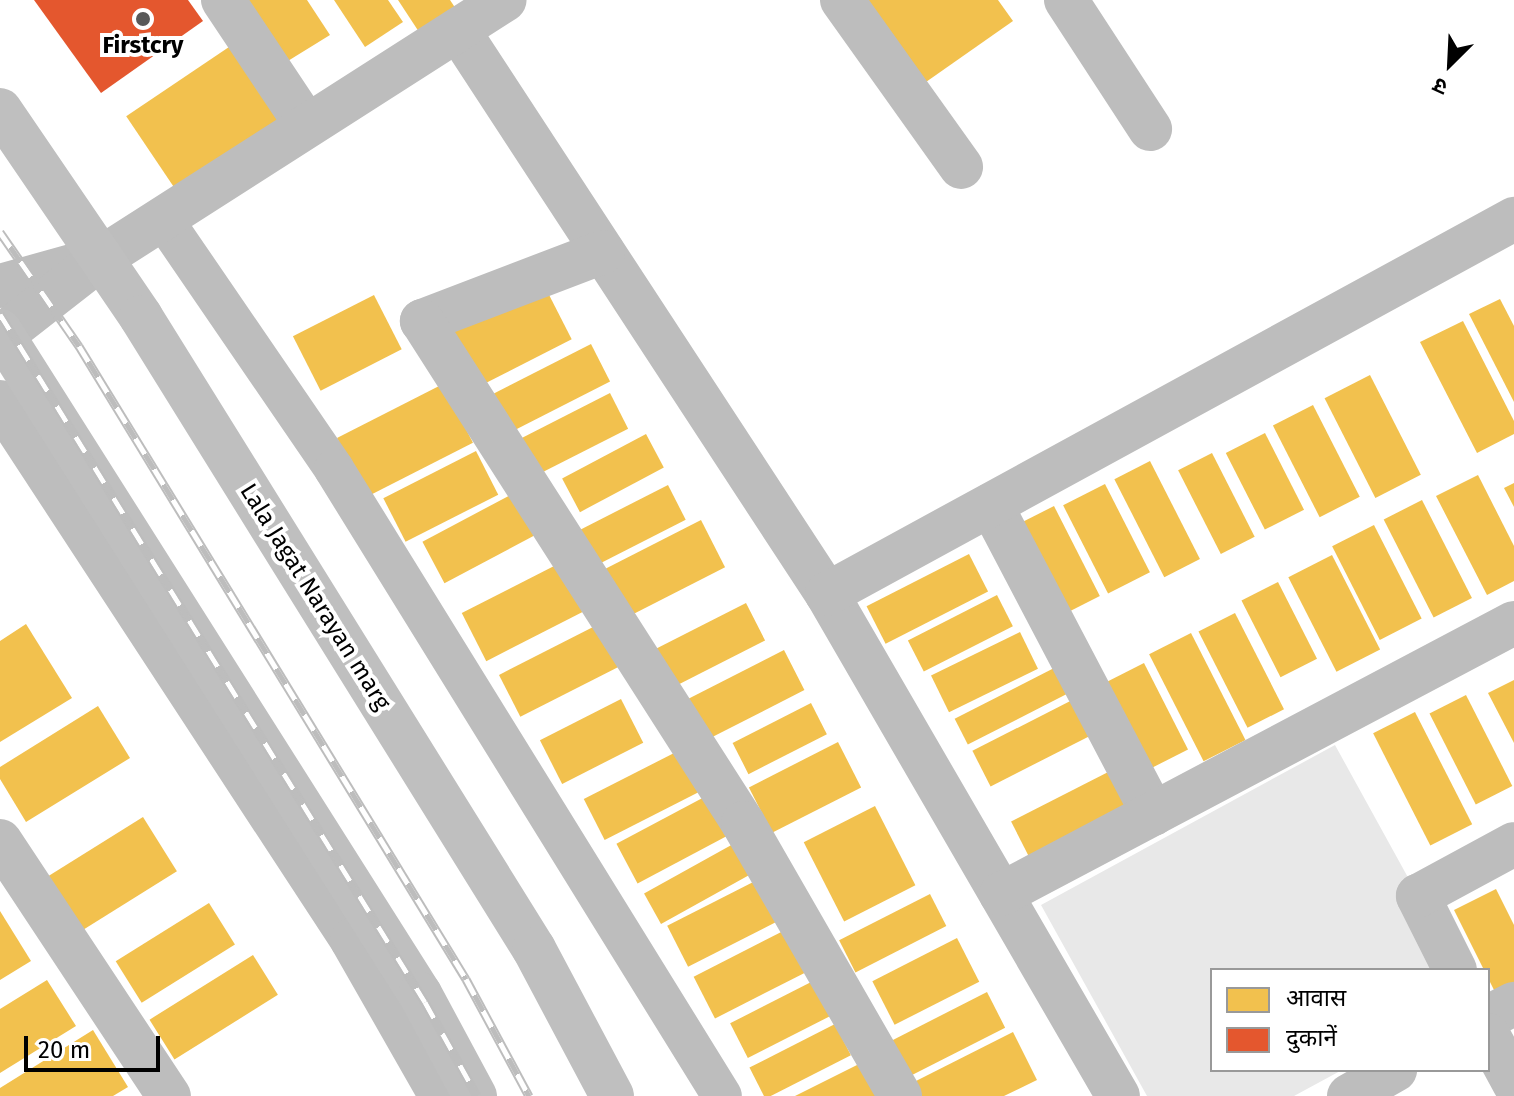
<!DOCTYPE html>
<html>
<head>
<meta charset="utf-8">
<style>
	body { margin:0 }
	#map { position:relative; width:1514px; height:1096px; overflow:hidden; background:#fff; font-family:"Fira Sans","Noto Sans Devanagari",sans-serif }
	div>[style] { position:absolute }
	.green>* { inset:0; background:#e8e8e8 }
	.homes>* { inset:0; background:#f2c14e; transform-origin:0 0 }
	.shops>* { inset:0; background:#e4572e }
	.pedestrian>* { height:40px; margin:-20px; padding:0 20px; transform-origin:20px; border-radius:20px; background:#bdbdbd }
	.minor>* { height:44px; margin:-22px; padding:0 22px; transform-origin:22px; border-radius:22px; background:#bdbdbd }
	.tertiary>* { height:44px; margin:-22px; padding:0 22px; transform-origin:22px; border-radius:22px; background:#bdbdbd }
	.secondary>* { height:44px; margin:-22px; padding:0 22px; transform-origin:22px; border-radius:22px; background:#bfbfbf }
	.rail>* { height:9px; margin-top:-4.5px; transform-origin:0; background:repeating-linear-gradient(90deg,#fff 0 18px,#bdbdbd 0 36px); box-sizing:border-box; border-block:2px solid #bdbdbd }
	.dots>* { width:22px; height:22px; translate:-50% -50%; box-sizing:border-box; border:4px solid #fff; border-radius:50% }
	span { translate:-50% -50%; white-space:nowrap; text-align:center; line-height:1.15; -webkit-text-stroke:8px #fff; paint-order:stroke }
	.poi-label { font-size:24px; color:#000; font-weight:700 }
	.street-label { font-size:24px; color:#000 }
	.legend { position:absolute; left:1210px; top:968px; width:280px; height:104px; box-sizing:border-box; background:#fff; border:2px solid #999; margin:0; padding:10px 14px; list-style:none; font-size:24px; color:#000 }
	.legend li { display:flex; align-items:center; gap:16px; height:40px }
	.legend b { width:40px; border:2px solid #999 }
	.north { position:absolute; left:1410px; top:24px; width:80px; height:80px; -webkit-text-stroke:6px #fff; paint-order:stroke; rotate:204deg; font-size:22px; font-weight:700; line-height:32px; text-align:center; color:#000 }
	.north::after { content:''; display:block; margin:auto; width:28px; height:36px; background:#000; clip-path:polygon(50% 0,100% 100%,50% 72%,0 100%) }
	.scale { position:absolute; left:24px; top:1036px; width:136px; height:36px; box-sizing:border-box; border:4px solid #000; border-top:0; padding-left:10px; font-size:24px; line-height:28px; white-space:nowrap; color:#000; -webkit-text-stroke:6px #fff; paint-order:stroke }
</style>
</head>
<body>
<div id="map">
	<div class="green">
		<i style="clip-path:polygon(1335px 745px,1459px 970px,1212px 970px,1212px 1070px,1342px 1070px,1294px 1096px,1147px 1096px,1041px 905px)"></i>
	</div>
	<div class="homes">
		<i style="clip-path:polygon(240px 0,307px 0,330px 35px,283px 64px)"></i>
		<i style="clip-path:polygon(334px 0,388px 0,403px 22px,365px 47px)"></i>
		<i style="clip-path:polygon(398px 0,450px 0,456px 9px,419px 32px)"></i>
		<i style="clip-path:polygon(852px 0,998px 0,1013px 21px,916px 89px)"></i>
		<i style="left:229px;top:47px;width:93px;height:124px;rotate:56deg"></i>
		<i style="left:544px;top:285px;width:61px;height:103px;rotate:63deg"></i>
		<i style="left:374px;top:295px;width:61px;height:91px;rotate:63deg"></i>
		<i style="clip-path:polygon(1500px 299px,1514px 326px,1514px 402px,1469px 314px)"></i>
		<i style="clip-path:polygon(1463px 321px,1514px 421px,1514px 434px,1477px 453px,1420px 342px)"></i>
		<i style="left:591px;top:344px;width:42px;height:109px;rotate:63deg"></i>
		<i style="left:1370px;top:375px;width:112px;height:51px;rotate:63deg"></i>
		<i style="left:443px;top:384px;width:66px;height:119px;rotate:63deg"></i>
		<i style="left:610px;top:393px;width:40px;height:99px;rotate:63deg"></i>
		<i style="left:1313px;top:405px;width:103px;height:45px;rotate:63deg"></i>
		<i style="left:1265px;top:433px;width:86px;height:44px;rotate:63deg"></i>
		<i style="left:646px;top:434px;width:38px;height:95px;rotate:62deg"></i>
		<i style="left:476px;top:451px;width:49px;height:104px;rotate:63deg"></i>
		<i style="left:1212px;top:453px;width:94px;height:38px;rotate:63deg"></i>
		<i style="left:1150px;top:461px;width:110px;height:40px;rotate:63deg"></i>
		<i style="clip-path:polygon(1478px 475px,1514px 546px,1514px 581px,1487px 595px,1436px 496px)"></i>
		<i style="clip-path:polygon(1514px 483px,1514px 507px,1504px 488px)"></i>
		<i style="left:1105px;top:484px;width:99px;height:47px;rotate:63deg"></i>
		<i style="left:668px;top:485px;width:39px;height:104px;rotate:63deg"></i>
		<i style="left:516px;top:492px;width:47px;height:106px;rotate:62deg"></i>
		<i style="left:1422px;top:500px;width:110px;height:43px;rotate:63deg"></i>
		<i style="left:1054px;top:506px;width:101px;height:47px;rotate:63deg"></i>
		<i style="left:701px;top:520px;width:53px;height:110px;rotate:63deg"></i>
		<i style="left:1374px;top:525px;width:105px;height:47px;rotate:63deg"></i>
		<i style="left:969px;top:554px;width:42px;height:115px;rotate:63deg"></i>
		<i style="left:1332px;top:555px;width:106px;height:49px;rotate:63deg"></i>
		<i style="left:558px;top:564px;width:54px;height:108px;rotate:63deg"></i>
		<i style="left:1278px;top:582px;width:86px;height:41px;rotate:63deg"></i>
		<i style="left:997px;top:595px;width:35px;height:100px;rotate:63deg"></i>
		<i style="left:746px;top:603px;width:42px;height:106px;rotate:63deg"></i>
		<i style="left:1235px;top:613px;width:108px;height:41px;rotate:63deg"></i>
		<i style="clip-path:polygon(26px 624px,72px 698px,0 742px,0 641px)"></i>
		<i style="left:597px;top:625px;width:47px;height:110px;rotate:63deg"></i>
		<i style="left:1020px;top:632px;width:41px;height:99px;rotate:64deg"></i>
		<i style="left:1191px;top:633px;width:120px;height:47px;rotate:63deg"></i>
		<i style="left:784px;top:650px;width:45px;height:110px;rotate:63deg"></i>
		<i style="left:1144px;top:663px;width:97px;height:47px;rotate:63deg"></i>
		<i style="left:1058px;top:666px;width:29px;height:116px;rotate:63deg"></i>
		<i style="clip-path:polygon(1514px 680px,1514px 743px,1488px 693px)"></i>
		<i style="left:1082px;top:695px;width:40px;height:123px;rotate:63deg"></i>
		<i style="left:1466px;top:695px;width:102px;height:41px;rotate:63deg"></i>
		<i style="left:621px;top:699px;width:49px;height:91px;rotate:63deg"></i>
		<i style="left:811px;top:703px;width:35px;height:88px;rotate:63deg"></i>
		<i style="clip-path:polygon(98px 706px,130px 758px,26px 822px,0 779px,0 767px)"></i>
		<i style="left:1415px;top:712px;width:126px;height:47px;rotate:63deg"></i>
		<i style="left:838px;top:742px;width:51px;height:100px;rotate:63deg"></i>
		<i style="left:680px;top:750px;width:46px;height:108px;rotate:63deg"></i>
		<i style="left:1118px;top:767px;width:42px;height:120px;rotate:63deg"></i>
		<i style="left:710px;top:794px;width:45px;height:106px;rotate:62deg"></i>
		<i style="left:875px;top:806px;width:89px;height:80px;rotate:63deg"></i>
		<i style="left:143px;top:817px;width:64px;height:118px;rotate:58deg"></i>
		<i style="left:735px;top:843px;width:35px;height:104px;rotate:61deg"></i>
		<i style="left:767px;top:875px;width:46px;height:112px;rotate:63deg"></i>
		<i style="clip-path:polygon(1496px 889px,1514px 925px,1514px 995px,1500px 1002px,1454px 910px)"></i>
		<i style="left:930px;top:894px;width:36px;height:102px;rotate:63deg"></i>
		<i style="left:209px;top:903px;width:49px;height:110px;rotate:58deg"></i>
		<i style="clip-path:polygon(0 911px,31px 961px,0 980px)"></i>
		<i style="left:797px;top:924px;width:47px;height:116px;rotate:63deg"></i>
		<i style="left:957px;top:938px;width:49px;height:95px;rotate:63deg"></i>
		<i style="left:253px;top:955px;width:47px;height:122px;rotate:58deg"></i>
		<i style="left:821px;top:977px;width:39px;height:102px;rotate:63deg"></i>
		<i style="clip-path:polygon(47px 980px,76px 1026px,0 1073px,0 1009px)"></i>
		<i style="left:987px;top:992px;width:40px;height:110px;rotate:63deg"></i>
		<i style="left:835px;top:1024px;width:35px;height:96px;rotate:63deg"></i>
		<i style="clip-path:polygon(93px 1030px,128px 1087px,113px 1096px,0 1096px,0 1088px)"></i>
		<i style="clip-path:polygon(1013px 1032px,1037px 1080px,1004px 1096px,916px 1096px,910px 1084px)"></i>
		<i style="clip-path:polygon(861px 1063px,878px 1096px,795px 1096px)"></i>
	</div>
	<div class="shops">
		<i style="clip-path:polygon(34px 0,188px 0,203px 21px,101px 93px)"></i>
	</div>
	<div class="pedestrian">
		<i style="left:163px;top:219px;width:303px;rotate:55.6deg"></i>
		<i style="left:334px;top:469px;width:737px;rotate:58.25deg"></i>
	</div>
	<div class="minor">
		<i style="left:223px;top:0;width:151px;rotate:56.3deg"></i>
		<i style="left:842px;top:0;width:205px;rotate:54.5deg"></i>
		<i style="left:1066px;top:0;width:154px;rotate:56.9deg"></i>
		<i style="left:458px;top:30px;width:674px;rotate:56.81deg"></i>
		<i style="left:827px;top:594px;width:580px;rotate:59.9deg"></i>
		<i style="left:603px;top:252px;width:194px;rotate:159.1deg"></i>
		<i style="left:422px;top:321px;width:596px;rotate:57.4deg"></i>
		<i style="left:743px;top:823px;width:315px;rotate:60.1deg"></i>
		<i style="left:101px;top:258px;width:479px;rotate:-32.6deg"></i>
		<i style="left:0;top:402px;width:643px;rotate:56.8deg"></i>
		<i style="left:352px;top:940px;width:180px;rotate:60.3deg"></i>
		<i style="left:991px;top:505px;width:349px;rotate:62.3deg"></i>
		<i style="left:827px;top:594px;width:783px;rotate:-28.63deg"></i>
		<i style="left:0;top:841px;width:306px;rotate:56.5deg"></i>
		<i style="left:1001px;top:894px;width:580px;rotate:-27.85deg"></i>
		<i style="left:1455px;top:970px;width:83px;rotate:-116.6deg"></i>
		<i style="left:1418px;top:896px;width:109px;rotate:-28.4deg"></i>
		<i style="left:1488px;top:1017px;width:29px;rotate:-27deg"></i>
		<i style="left:1488px;top:1035px;width:55px;rotate:61.6deg"></i>
		<i style="left:1349px;top:1096px;width:53px;rotate:-29.5deg"></i>
	</div>
	<div class="tertiary">
		<i style="left:0;top:286px;width:86px;rotate:-15.5deg"></i>
		<i style="left:0;top:337px;width:128px;rotate:-38deg"></i>
	</div>
	<div class="secondary">
		<i style="left:0;top:110px;width:250px;rotate:55.7deg"></i>
		<i style="left:141px;top:317px;width:744px;rotate:58.13deg"></i>
		<i style="left:534px;top:949px;width:166px;rotate:62deg"></i>
		<i style="left:0;top:331px;width:785px;rotate:57.65deg"></i>
		<i style="left:420px;top:994px;width:116px;rotate:61.7deg"></i>
	</div>
	<div class="rail">
		<i style="left:0;top:232px;width:139px;rotate:55.3deg"></i>
		<i style="left:79px;top:346px;width:742px;rotate:58.56deg"></i>
		<i style="left:466px;top:979px;width:133px;rotate:61.7deg"></i>
		<i style="left:0;top:314px;width:809px;rotate:58.3deg"></i>
		<i style="left:425px;top:1002px;width:107px;rotate:61deg"></i>
	</div>
	<div class="dots">
		<i style="left:143px;top:19px;background:#595959"></i>
	</div>
	<div class="poi-label">
		<span style="left:143px;top:46px">Firstcry</span>
	</div>
	<div class="street-label">
		<span style="left:315px;top:597px;rotate:58deg">Lala Jagat Narayan marg</span>
	</div>
	<ul class="legend">
	<li><b style="height:22px;background:#f2c14e"></b>आवास</li>
	<li><b style="height:22px;background:#e4572e"></b>दुकानें</li>
	</ul>
	<div class="north">उ</div>
	<div class="scale">20 m</div>
</div>
</body>
</html>
